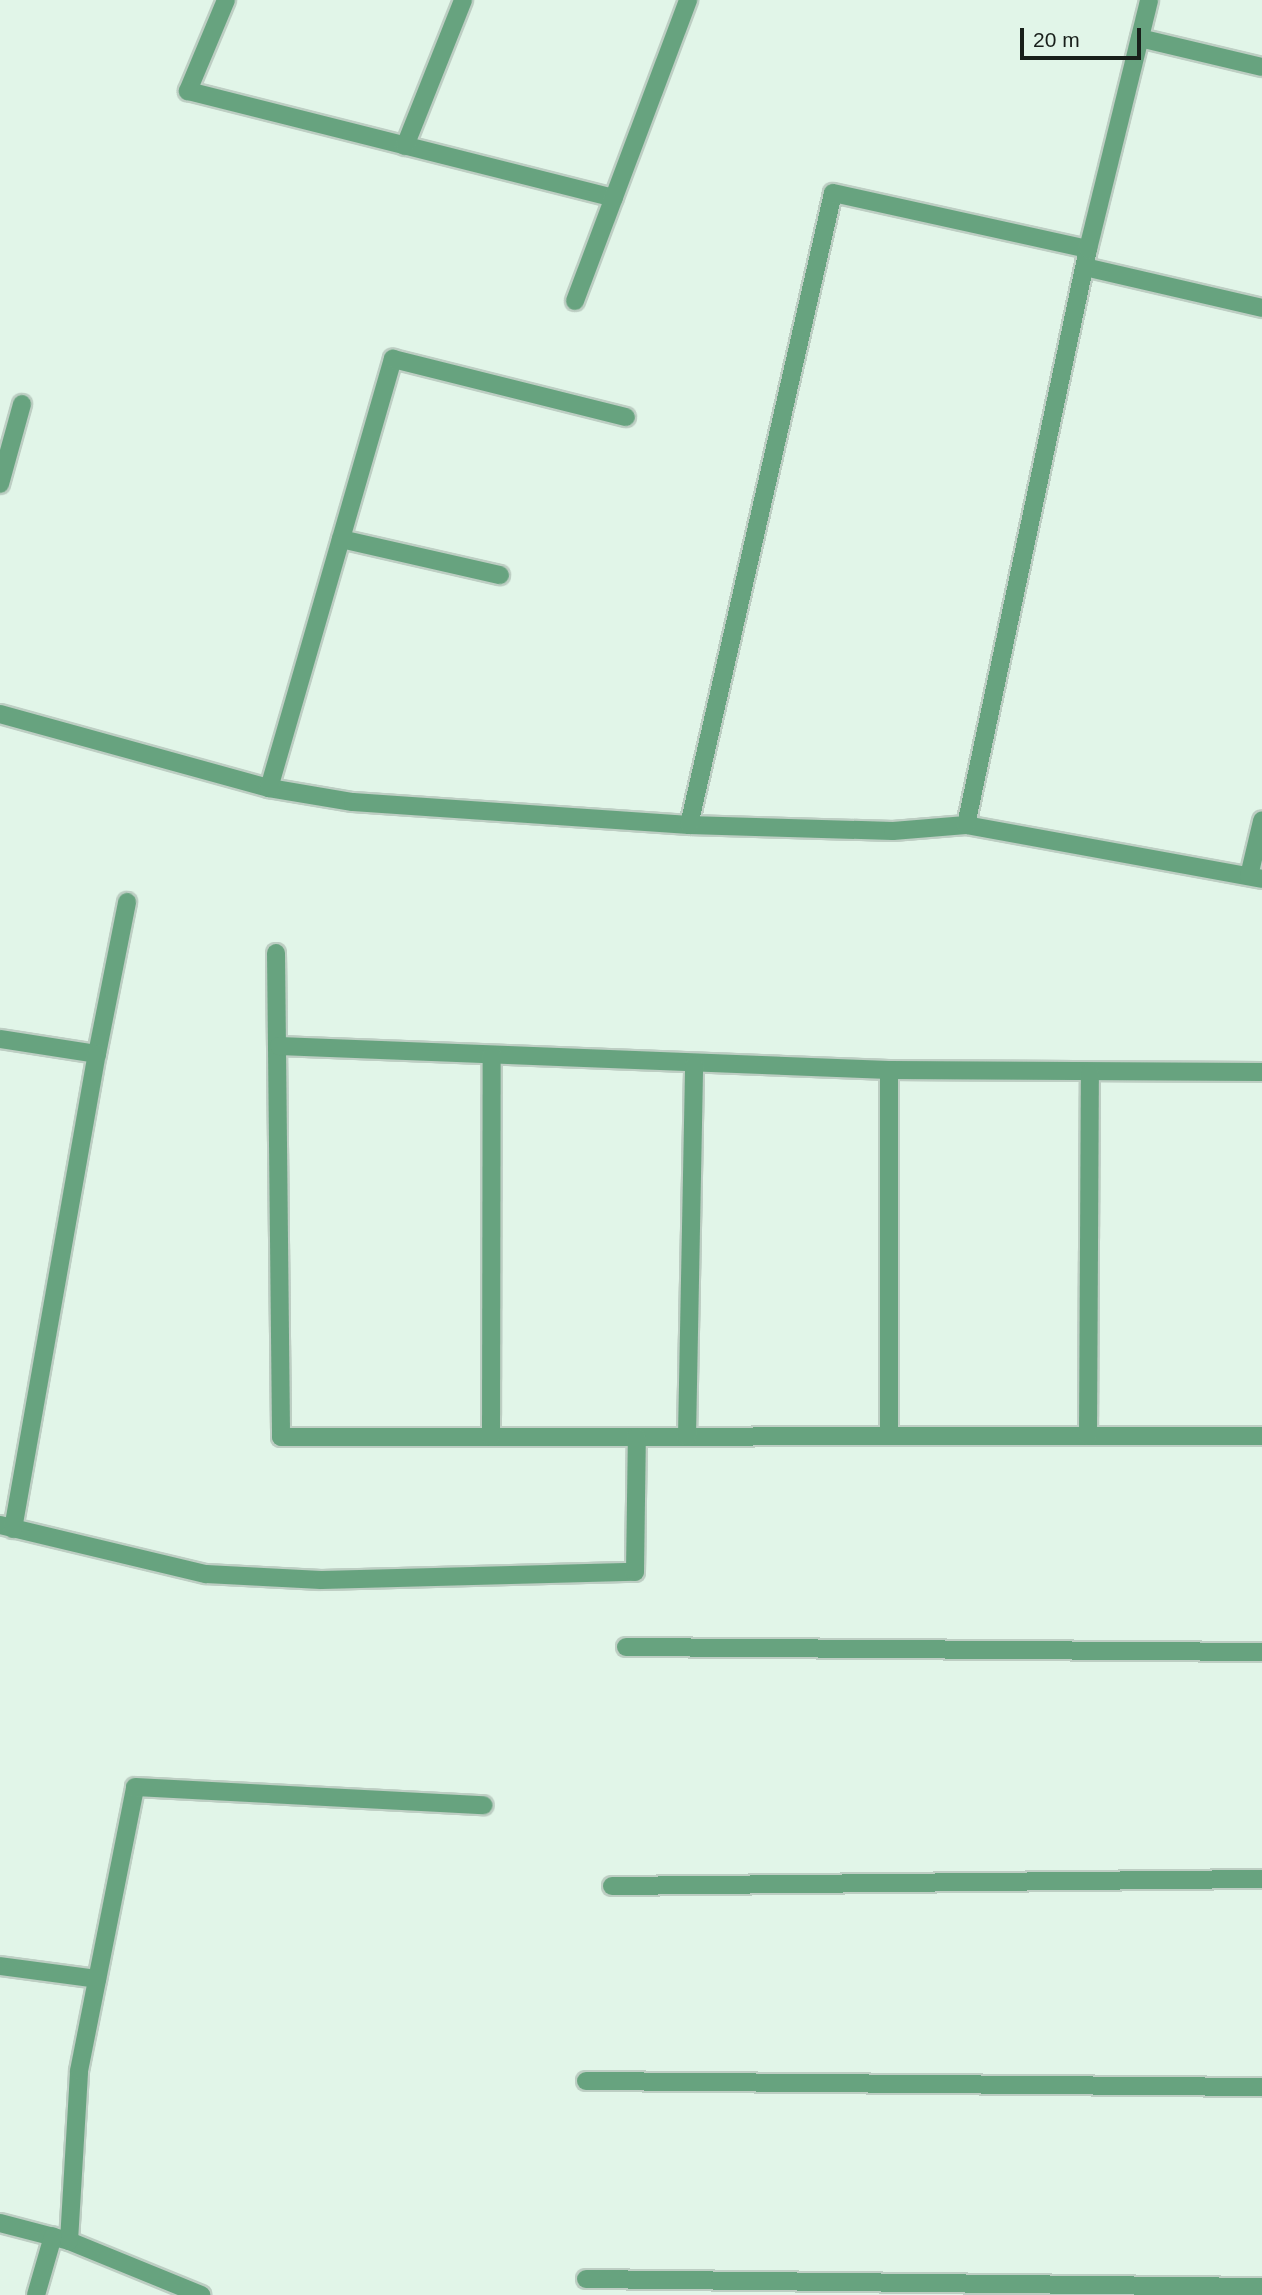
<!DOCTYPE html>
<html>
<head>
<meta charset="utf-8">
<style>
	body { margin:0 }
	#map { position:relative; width:1262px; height:2295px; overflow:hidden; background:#e1f5e8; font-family:Arial,sans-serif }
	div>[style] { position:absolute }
	.roads { filter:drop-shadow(2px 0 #bdcec3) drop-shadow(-2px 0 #bdcec3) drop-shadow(0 2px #bdcec3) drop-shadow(0 -2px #bdcec3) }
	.minor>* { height:18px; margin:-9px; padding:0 9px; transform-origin:9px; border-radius:9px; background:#67a37f }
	span { translate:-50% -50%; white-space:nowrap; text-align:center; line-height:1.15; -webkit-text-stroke:5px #e1f5e8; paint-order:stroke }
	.scale { position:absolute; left:1020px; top:28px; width:121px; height:32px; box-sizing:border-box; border:4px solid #181f1a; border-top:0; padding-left:9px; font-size:21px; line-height:24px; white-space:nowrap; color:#181f1a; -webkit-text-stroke:5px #e1f5e8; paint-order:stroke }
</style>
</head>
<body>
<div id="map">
	<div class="roads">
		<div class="minor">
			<i style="left:226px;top:0;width:99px;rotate:112.7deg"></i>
			<i style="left:188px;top:91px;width:439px;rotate:14.1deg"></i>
			<i style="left:1140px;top:38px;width:125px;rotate:13.4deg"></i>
			<i style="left:405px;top:146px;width:157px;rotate:-68.3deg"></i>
			<i style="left:1085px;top:267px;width:182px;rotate:13deg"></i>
			<i style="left:575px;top:301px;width:322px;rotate:-69.4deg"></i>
			<i style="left:0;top:484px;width:83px;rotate:-74.6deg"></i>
			<i style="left:341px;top:539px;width:163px;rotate:12.8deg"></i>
			<i style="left:0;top:714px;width:279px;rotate:15.4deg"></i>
			<i style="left:269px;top:788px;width:85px;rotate:9.5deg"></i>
			<i style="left:353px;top:802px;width:337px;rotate:3.9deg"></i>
			<i style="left:689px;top:825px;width:204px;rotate:1.7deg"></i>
			<i style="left:893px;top:831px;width:73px;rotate:-4.7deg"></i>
			<i style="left:966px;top:825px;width:301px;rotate:10.3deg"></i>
			<i style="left:269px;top:788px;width:447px;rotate:-73.9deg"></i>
			<i style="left:393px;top:359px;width:240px;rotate:14deg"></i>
			<i style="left:689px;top:825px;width:648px;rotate:-77.16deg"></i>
			<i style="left:833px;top:193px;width:261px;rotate:12.4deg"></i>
			<i style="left:966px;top:825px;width:589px;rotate:-78.04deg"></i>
			<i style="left:1088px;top:249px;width:256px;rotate:-76.2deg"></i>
			<i style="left:1249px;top:876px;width:57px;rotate:-76.7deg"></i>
			<i style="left:276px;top:953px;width:484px;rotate:89.4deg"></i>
			<i style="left:281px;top:1437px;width:981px;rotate:-0.06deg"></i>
			<i style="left:0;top:1039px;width:98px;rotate:8.8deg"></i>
			<i style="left:97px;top:1054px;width:155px;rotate:-78.8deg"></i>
			<i style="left:279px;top:1046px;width:610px;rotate:2.25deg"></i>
			<i style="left:889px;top:1070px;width:373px;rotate:0.3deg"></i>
			<i style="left:889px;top:1435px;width:365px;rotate:-90deg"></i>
			<i style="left:687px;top:1436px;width:371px;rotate:-88.9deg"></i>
			<i style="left:1088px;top:1436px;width:363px;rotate:-89.7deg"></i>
			<i style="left:491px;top:1437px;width:382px;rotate:-89.9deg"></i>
			<i style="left:0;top:1525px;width:212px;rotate:13.4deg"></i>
			<i style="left:206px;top:1574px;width:115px;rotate:3deg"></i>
			<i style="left:321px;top:1580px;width:314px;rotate:-1.5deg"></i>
			<i style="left:635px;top:1572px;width:135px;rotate:-89.2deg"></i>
			<i style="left:13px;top:1529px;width:482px;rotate:-80deg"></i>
			<i style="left:626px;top:1647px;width:636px;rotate:0.45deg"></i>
			<i style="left:612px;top:1886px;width:650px;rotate:-0.62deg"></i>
			<i style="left:0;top:1966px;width:98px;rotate:7.6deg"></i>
			<i style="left:586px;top:2081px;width:676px;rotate:0.51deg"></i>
			<i style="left:0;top:2223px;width:71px;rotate:14.6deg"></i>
			<i style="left:69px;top:2241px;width:143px;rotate:22.2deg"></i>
			<i style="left:69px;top:2241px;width:170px;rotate:-86.6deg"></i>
			<i style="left:79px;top:2071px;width:289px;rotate:-78.8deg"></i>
			<i style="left:135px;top:1787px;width:349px;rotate:3deg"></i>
			<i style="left:586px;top:2279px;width:676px;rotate:0.68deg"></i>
			<i style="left:36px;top:2295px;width:61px;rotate:-73.9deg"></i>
		</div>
	</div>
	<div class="scale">20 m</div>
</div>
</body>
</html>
